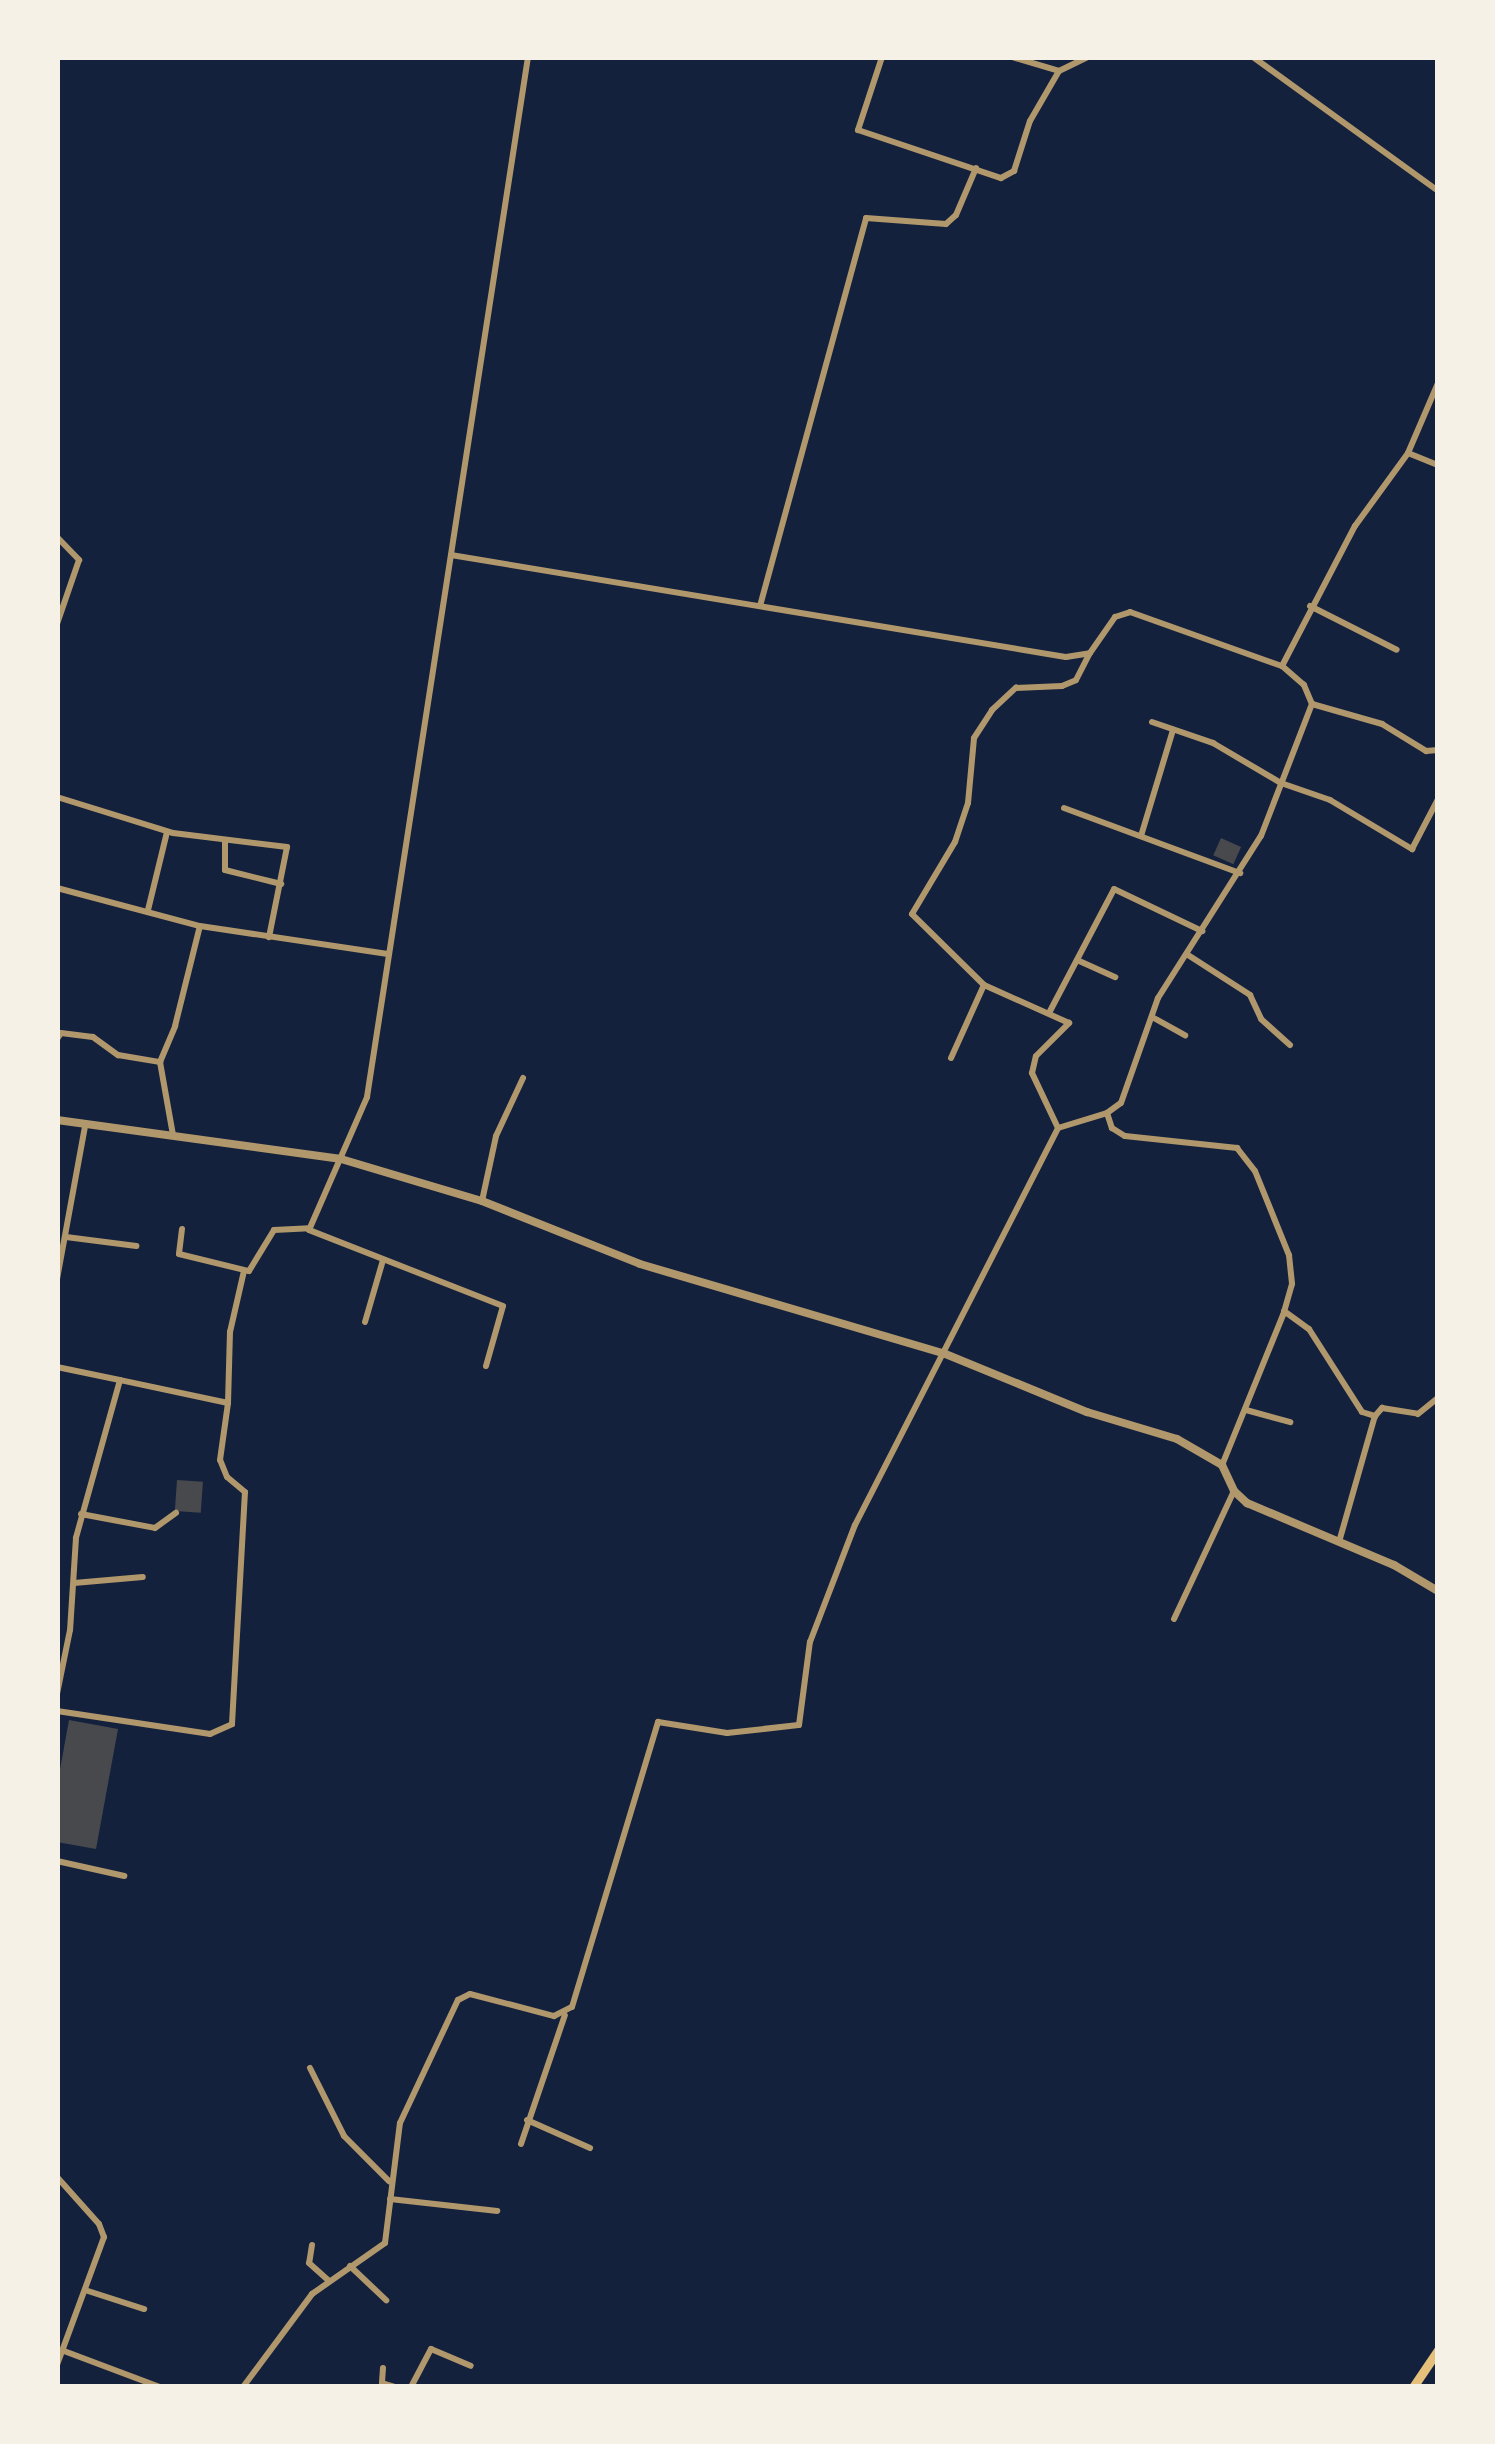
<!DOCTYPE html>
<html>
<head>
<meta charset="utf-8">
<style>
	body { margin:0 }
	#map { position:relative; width:1495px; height:2444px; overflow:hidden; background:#14213d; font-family:"Fira Sans Condensed",sans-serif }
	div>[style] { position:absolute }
	.building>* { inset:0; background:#48494c; transform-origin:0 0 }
	.minor>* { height:6px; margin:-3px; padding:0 3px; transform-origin:3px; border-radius:3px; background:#b1986c }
	.tertiary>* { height:8px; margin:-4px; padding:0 4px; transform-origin:4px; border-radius:4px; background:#b1986c }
	.secondary>* { height:9px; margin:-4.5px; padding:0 4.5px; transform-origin:4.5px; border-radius:4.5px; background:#e5c07b }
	span { translate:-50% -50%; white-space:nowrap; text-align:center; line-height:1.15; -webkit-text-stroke:9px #f6f1e7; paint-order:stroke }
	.frame { position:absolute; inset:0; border:60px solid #f6f1e7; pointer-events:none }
</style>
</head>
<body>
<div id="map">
	<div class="building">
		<i style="left:1221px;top:838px;width:22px;height:19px;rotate:24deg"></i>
		<i style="left:177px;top:1480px;width:26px;height:31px;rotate:4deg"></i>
		<i style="clip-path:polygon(69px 1720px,118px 1729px,96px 1849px,57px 1842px,57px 1786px)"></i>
	</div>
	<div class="minor">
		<i style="left:882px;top:57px;width:77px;rotate:108.2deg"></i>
		<i style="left:858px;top:130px;width:151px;rotate:18.6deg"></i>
		<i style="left:1001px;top:178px;width:15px;rotate:-28deg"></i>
		<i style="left:1014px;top:171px;width:52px;rotate:-72.3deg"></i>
		<i style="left:1030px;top:121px;width:58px;rotate:-59.9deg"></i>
		<i style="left:1012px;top:57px;width:49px;rotate:16.6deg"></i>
		<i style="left:1059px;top:71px;width:32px;rotate:-26deg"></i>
		<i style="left:1253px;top:57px;width:228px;rotate:35.9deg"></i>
		<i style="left:1408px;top:453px;width:32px;rotate:22deg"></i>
		<i style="left:57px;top:537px;width:32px;rotate:46deg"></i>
		<i style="left:79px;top:560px;width:68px;rotate:109deg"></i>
		<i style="left:451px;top:555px;width:623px;rotate:9.42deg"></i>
		<i style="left:1066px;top:657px;width:24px;rotate:-9deg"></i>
		<i style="left:1090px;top:653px;width:44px;rotate:-55.2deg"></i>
		<i style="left:1115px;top:617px;width:16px;rotate:-18deg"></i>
		<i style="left:1130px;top:612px;width:161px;rotate:19.6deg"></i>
		<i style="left:760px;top:606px;width:402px;rotate:-74.7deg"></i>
		<i style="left:866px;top:218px;width:80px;rotate:4.3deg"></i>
		<i style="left:946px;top:224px;width:13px;rotate:-42deg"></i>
		<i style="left:956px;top:215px;width:51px;rotate:-66.9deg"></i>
		<i style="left:1310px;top:606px;width:97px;rotate:26.8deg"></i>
		<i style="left:1312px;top:704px;width:73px;rotate:15.9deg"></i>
		<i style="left:1382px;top:724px;width:52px;rotate:31.5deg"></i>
		<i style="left:1426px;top:751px;width:12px;rotate:-5deg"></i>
		<i style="left:1152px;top:722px;width:65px;rotate:19deg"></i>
		<i style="left:1213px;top:743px;width:79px;rotate:30.5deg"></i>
		<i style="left:1281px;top:783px;width:52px;rotate:19.1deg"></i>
		<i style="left:1330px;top:800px;width:96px;rotate:30.9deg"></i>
		<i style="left:1412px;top:849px;width:56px;rotate:-62.5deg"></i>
		<i style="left:57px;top:797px;width:121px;rotate:17.2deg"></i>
		<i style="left:173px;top:833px;width:115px;rotate:7deg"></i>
		<i style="left:287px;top:847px;width:92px;rotate:101.3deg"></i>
		<i style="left:1064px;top:808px;width:188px;rotate:20.3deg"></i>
		<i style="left:1141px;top:836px;width:111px;rotate:-73.2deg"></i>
		<i style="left:225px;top:841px;width:29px;rotate:90deg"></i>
		<i style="left:225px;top:870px;width:58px;rotate:14deg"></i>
		<i style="left:57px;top:888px;width:148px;rotate:14.9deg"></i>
		<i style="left:200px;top:926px;width:190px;rotate:8.5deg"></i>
		<i style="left:148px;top:910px;width:80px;rotate:-76.3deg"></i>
		<i style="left:1188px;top:955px;width:74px;rotate:32.8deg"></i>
		<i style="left:1250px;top:995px;width:26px;rotate:65deg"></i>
		<i style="left:1261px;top:1019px;width:39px;rotate:42deg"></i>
		<i style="left:1077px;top:960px;width:42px;rotate:24.1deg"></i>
		<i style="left:1049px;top:1013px;width:140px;rotate:-62.3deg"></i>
		<i style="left:1114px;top:889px;width:98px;rotate:25.5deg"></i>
		<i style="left:1152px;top:1017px;width:38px;rotate:29deg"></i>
		<i style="left:57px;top:1039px;width:7px;rotate:-56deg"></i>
		<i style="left:61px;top:1033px;width:32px;rotate:7deg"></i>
		<i style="left:93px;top:1037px;width:31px;rotate:36deg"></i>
		<i style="left:118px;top:1055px;width:43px;rotate:9.5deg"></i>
		<i style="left:160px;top:1062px;width:39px;rotate:-67deg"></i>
		<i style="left:175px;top:1026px;width:103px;rotate:-76deg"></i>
		<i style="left:951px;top:1058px;width:80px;rotate:-65.7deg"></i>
		<i style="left:160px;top:1062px;width:74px;rotate:79.9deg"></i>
		<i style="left:1107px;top:1113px;width:16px;rotate:72deg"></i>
		<i style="left:1112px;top:1128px;width:15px;rotate:32deg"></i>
		<i style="left:1125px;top:1136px;width:113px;rotate:6.1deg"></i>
		<i style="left:1237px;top:1148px;width:29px;rotate:52deg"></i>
		<i style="left:1255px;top:1171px;width:91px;rotate:68deg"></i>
		<i style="left:1289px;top:1255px;width:29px;rotate:84deg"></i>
		<i style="left:1292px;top:1284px;width:32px;rotate:106deg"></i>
		<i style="left:1283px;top:1315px;width:162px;rotate:112.1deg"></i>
		<i style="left:1058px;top:1128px;width:61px;rotate:-115.3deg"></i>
		<i style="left:1032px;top:1073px;width:17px;rotate:-77deg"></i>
		<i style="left:1036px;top:1056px;width:47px;rotate:-45deg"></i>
		<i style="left:1069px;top:1023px;width:93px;rotate:-155.9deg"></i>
		<i style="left:984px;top:985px;width:101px;rotate:-135.4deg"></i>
		<i style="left:912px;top:914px;width:84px;rotate:-59.2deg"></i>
		<i style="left:955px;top:842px;width:41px;rotate:-71.6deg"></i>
		<i style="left:968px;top:803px;width:65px;rotate:-84.7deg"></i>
		<i style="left:974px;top:738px;width:33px;rotate:-57deg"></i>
		<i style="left:992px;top:710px;width:33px;rotate:-43deg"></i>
		<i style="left:1016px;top:688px;width:46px;rotate:-2.5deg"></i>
		<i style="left:1062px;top:686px;width:15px;rotate:-23deg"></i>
		<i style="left:1076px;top:680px;width:30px;rotate:-63deg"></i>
		<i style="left:482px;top:1201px;width:66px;rotate:-77.8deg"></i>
		<i style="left:496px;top:1136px;width:64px;rotate:-65deg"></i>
		<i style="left:182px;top:1229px;width:25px;rotate:97deg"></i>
		<i style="left:179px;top:1254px;width:72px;rotate:13.7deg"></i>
		<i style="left:249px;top:1271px;width:48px;rotate:-58.6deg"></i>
		<i style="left:274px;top:1230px;width:35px;rotate:-3deg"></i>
		<i style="left:66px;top:1237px;width:71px;rotate:7.3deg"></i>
		<i style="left:57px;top:1279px;width:155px;rotate:-79.6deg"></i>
		<i style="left:1284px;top:1311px;width:31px;rotate:36deg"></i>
		<i style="left:1309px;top:1329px;width:98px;rotate:57.4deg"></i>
		<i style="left:1362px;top:1412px;width:14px;rotate:17deg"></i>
		<i style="left:1375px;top:1416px;width:11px;rotate:-49deg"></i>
		<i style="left:1382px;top:1408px;width:36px;rotate:9deg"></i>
		<i style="left:1418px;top:1414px;width:26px;rotate:-39deg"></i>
		<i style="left:365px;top:1322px;width:65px;rotate:-73.8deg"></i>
		<i style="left:486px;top:1366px;width:62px;rotate:-74.2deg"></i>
		<i style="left:503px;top:1306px;width:208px;rotate:-158.6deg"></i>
		<i style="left:309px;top:1230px;width:145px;rotate:-66.4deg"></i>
		<i style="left:367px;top:1097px;width:1052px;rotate:-81.2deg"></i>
		<i style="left:57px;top:1367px;width:64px;rotate:11.7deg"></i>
		<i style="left:120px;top:1380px;width:164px;rotate:105.6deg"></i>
		<i style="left:76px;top:1538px;width:92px;rotate:93.7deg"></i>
		<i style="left:70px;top:1630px;width:65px;rotate:101.5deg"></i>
		<i style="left:228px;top:1403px;width:71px;rotate:-88.4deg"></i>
		<i style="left:230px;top:1332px;width:63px;rotate:-77.1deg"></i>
		<i style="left:1246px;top:1410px;width:46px;rotate:15.3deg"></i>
		<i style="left:81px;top:1514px;width:75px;rotate:10.7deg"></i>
		<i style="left:155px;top:1528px;width:26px;rotate:-36deg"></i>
		<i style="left:1339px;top:1542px;width:131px;rotate:-74.1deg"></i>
		<i style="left:74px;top:1583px;width:69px;rotate:-5deg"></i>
		<i style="left:1174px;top:1619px;width:141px;rotate:-64.9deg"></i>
		<i style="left:57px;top:1711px;width:155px;rotate:8.5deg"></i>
		<i style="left:210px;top:1734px;width:24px;rotate:-24deg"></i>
		<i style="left:232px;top:1724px;width:232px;rotate:-86.8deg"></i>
		<i style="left:245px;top:1492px;width:23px;rotate:-140deg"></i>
		<i style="left:227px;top:1477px;width:18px;rotate:-112deg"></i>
		<i style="left:220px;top:1460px;width:58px;rotate:-82deg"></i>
		<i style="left:228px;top:1403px;width:110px;rotate:-168deg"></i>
		<i style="left:57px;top:1861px;width:69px;rotate:12.6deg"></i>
		<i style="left:310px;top:2068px;width:76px;rotate:63.4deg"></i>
		<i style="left:344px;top:2136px;width:64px;rotate:45deg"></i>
		<i style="left:527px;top:2120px;width:69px;rotate:24deg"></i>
		<i style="left:521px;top:2144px;width:136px;rotate:-71.2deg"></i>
		<i style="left:57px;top:2177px;width:63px;rotate:48.2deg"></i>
		<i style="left:99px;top:2224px;width:14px;rotate:69deg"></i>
		<i style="left:104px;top:2237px;width:136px;rotate:110.2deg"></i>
		<i style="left:390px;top:2199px;width:108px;rotate:6.4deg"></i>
		<i style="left:312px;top:2245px;width:18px;rotate:99deg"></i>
		<i style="left:309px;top:2263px;width:27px;rotate:42deg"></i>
		<i style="left:350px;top:2266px;width:50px;rotate:43.4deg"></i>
		<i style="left:88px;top:2291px;width:59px;rotate:17.8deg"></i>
		<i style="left:64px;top:2351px;width:103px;rotate:20.6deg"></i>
		<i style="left:383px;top:2368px;width:15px;rotate:94deg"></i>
		<i style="left:382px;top:2383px;width:14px;rotate:17deg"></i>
		<i style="left:243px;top:2387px;width:116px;rotate:-53.4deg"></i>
		<i style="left:312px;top:2294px;width:89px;rotate:-34.9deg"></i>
		<i style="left:385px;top:2243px;width:121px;rotate:-82.9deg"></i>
		<i style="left:400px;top:2123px;width:136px;rotate:-64.8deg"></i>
		<i style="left:458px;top:2000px;width:13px;rotate:-27deg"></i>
		<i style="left:470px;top:1994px;width:87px;rotate:14.7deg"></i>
		<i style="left:554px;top:2016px;width:20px;rotate:-27deg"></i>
		<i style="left:572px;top:2007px;width:298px;rotate:-73.2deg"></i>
		<i style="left:658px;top:1722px;width:70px;rotate:9.1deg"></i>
		<i style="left:727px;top:1733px;width:72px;rotate:-6.3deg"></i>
		<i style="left:799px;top:1725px;width:84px;rotate:-82.5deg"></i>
		<i style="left:810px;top:1642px;width:125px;rotate:-69deg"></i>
		<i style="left:855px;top:1525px;width:446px;rotate:-62.9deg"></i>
		<i style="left:1058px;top:1128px;width:51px;rotate:-17deg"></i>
		<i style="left:1107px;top:1113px;width:17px;rotate:-36deg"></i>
		<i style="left:1121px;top:1103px;width:111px;rotate:-70.6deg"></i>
		<i style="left:1158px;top:998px;width:192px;rotate:-57.6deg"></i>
		<i style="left:1261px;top:836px;width:142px;rotate:-68.9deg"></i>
		<i style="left:1312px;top:704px;width:21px;rotate:-113deg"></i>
		<i style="left:1304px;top:685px;width:29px;rotate:-139deg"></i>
		<i style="left:1282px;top:666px;width:158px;rotate:-62.5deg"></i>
		<i style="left:1355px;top:526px;width:90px;rotate:-54deg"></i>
		<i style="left:1408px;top:453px;width:76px;rotate:-66.8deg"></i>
		<i style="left:411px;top:2387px;width:43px;rotate:-62.2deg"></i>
		<i style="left:431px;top:2349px;width:43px;rotate:23deg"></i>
	</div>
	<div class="tertiary">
		<i style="left:57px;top:1120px;width:287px;rotate:7.8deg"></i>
		<i style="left:341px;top:1159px;width:147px;rotate:16.6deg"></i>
		<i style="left:482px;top:1201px;width:170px;rotate:21.7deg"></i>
		<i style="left:640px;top:1264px;width:316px;rotate:16.4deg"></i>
		<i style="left:943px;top:1353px;width:156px;rotate:22.3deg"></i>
		<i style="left:1087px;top:1412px;width:94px;rotate:16.7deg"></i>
		<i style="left:1177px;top:1439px;width:52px;rotate:30deg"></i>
		<i style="left:1222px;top:1465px;width:29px;rotate:65deg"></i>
		<i style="left:1234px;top:1491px;width:18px;rotate:43deg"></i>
		<i style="left:1247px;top:1503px;width:160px;rotate:22.9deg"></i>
		<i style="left:1394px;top:1565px;width:51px;rotate:30.6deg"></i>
	</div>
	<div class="secondary">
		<i style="left:1413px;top:2387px;width:45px;rotate:-56deg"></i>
	</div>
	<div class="frame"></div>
</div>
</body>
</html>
